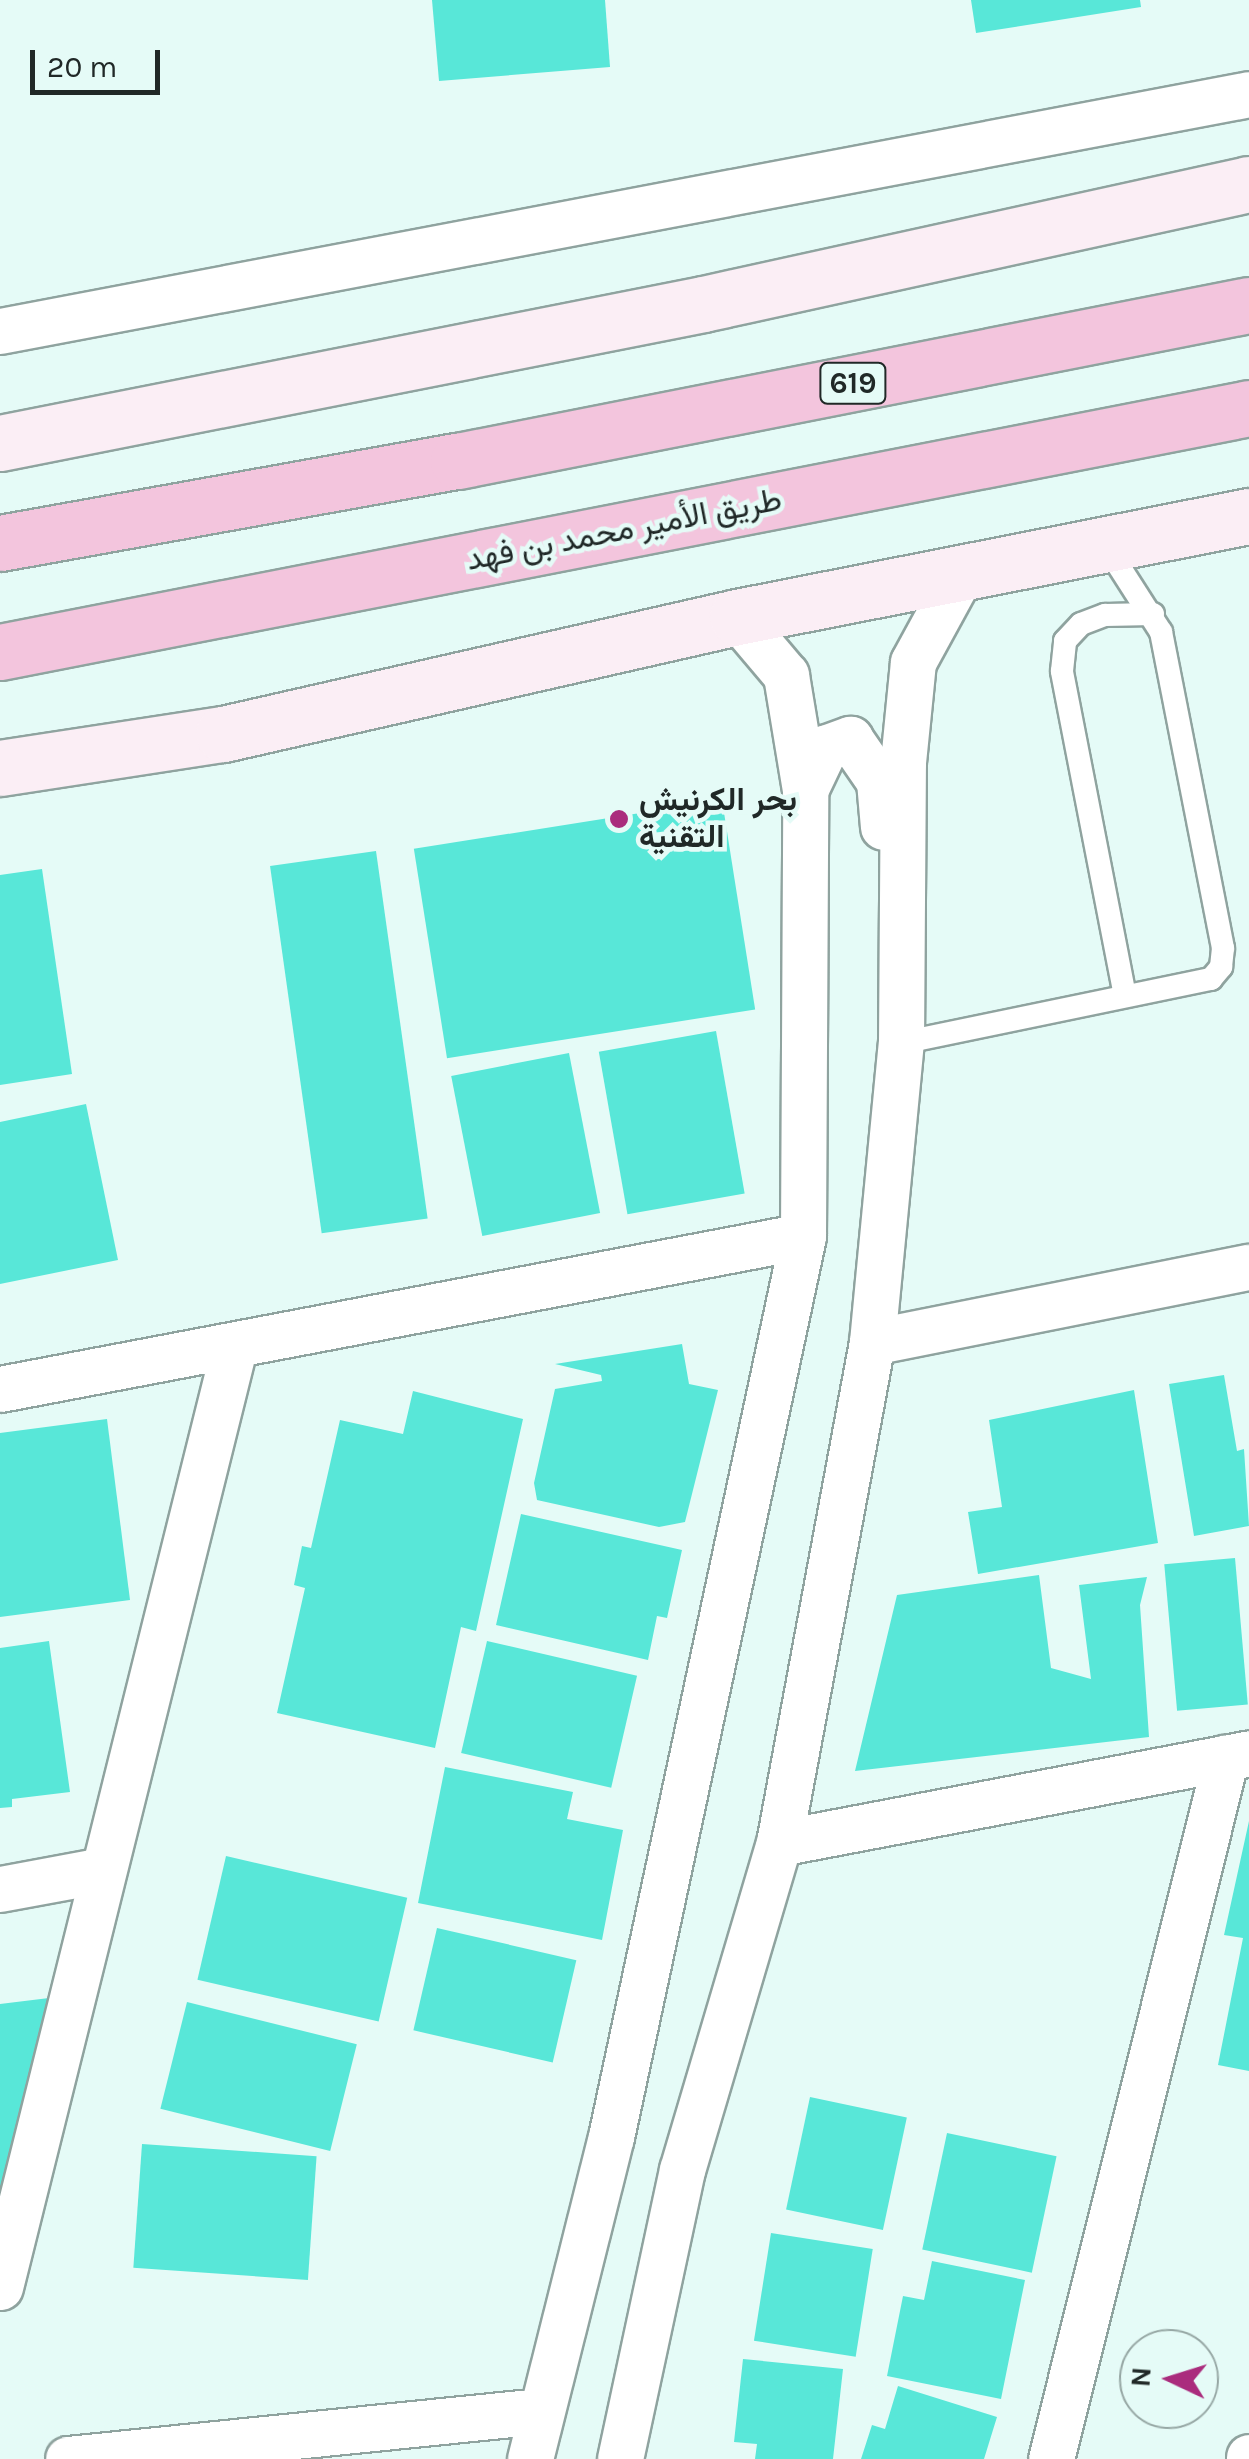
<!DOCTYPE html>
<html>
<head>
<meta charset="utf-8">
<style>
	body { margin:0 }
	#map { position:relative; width:1249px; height:2459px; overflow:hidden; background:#e5fbf7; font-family:Karla,Vazirmatn,sans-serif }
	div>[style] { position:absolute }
	.building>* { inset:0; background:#58e7d8; transform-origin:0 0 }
	.roads { filter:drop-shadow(2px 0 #8fa39f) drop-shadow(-2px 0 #8fa39f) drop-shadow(0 2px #8fa39f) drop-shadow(0 -2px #8fa39f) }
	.service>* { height:22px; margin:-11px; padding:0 11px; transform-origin:11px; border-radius:11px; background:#fff }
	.minor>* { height:45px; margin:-22.5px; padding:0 22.5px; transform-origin:22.5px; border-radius:22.5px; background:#fff }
	.secondary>* { height:55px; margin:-27.5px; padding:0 27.5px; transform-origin:27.5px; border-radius:27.5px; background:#fbeef5 }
	.motorway>* { height:55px; margin:-27.5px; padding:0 27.5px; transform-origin:27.5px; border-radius:27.5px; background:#f3c5dd }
	.dots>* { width:28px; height:28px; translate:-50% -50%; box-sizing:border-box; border:5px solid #e5fbf7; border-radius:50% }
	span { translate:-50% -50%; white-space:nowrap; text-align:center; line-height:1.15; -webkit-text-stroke:9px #e5fbf7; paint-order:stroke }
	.shield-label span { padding:2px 8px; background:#e5fbf7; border:2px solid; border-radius:8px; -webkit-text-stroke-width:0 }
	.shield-label { font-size:30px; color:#202827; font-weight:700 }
	.street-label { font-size:32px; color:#202827 }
	.poi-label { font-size:32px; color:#202827; font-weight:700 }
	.left { translate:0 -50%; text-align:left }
	.north { position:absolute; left:1119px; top:2329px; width:100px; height:100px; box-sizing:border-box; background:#e5fbf7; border:2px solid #96a7a4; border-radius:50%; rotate:274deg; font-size:28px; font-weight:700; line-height:40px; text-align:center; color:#202827 }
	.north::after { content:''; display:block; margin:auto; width:35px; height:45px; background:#aa2c7d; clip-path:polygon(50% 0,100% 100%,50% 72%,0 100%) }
	.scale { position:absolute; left:30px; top:50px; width:130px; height:45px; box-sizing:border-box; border:5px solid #202827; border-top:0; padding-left:12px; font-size:30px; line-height:35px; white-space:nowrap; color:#202827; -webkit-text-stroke:8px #e5fbf7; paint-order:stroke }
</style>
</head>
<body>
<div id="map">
	<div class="building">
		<i style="clip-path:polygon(432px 0,605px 0,610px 67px,439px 81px)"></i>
		<i style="clip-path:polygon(971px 0,1140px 0,1141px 7px,976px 33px)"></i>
		<i style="left:722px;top:800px;width:212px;height:312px;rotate:81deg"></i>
		<i style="left:376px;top:851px;width:371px;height:107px;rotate:82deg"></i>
		<i style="clip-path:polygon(42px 869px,72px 1074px,0 1085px,0 875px)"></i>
		<i style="left:716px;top:1031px;width:165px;height:119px;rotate:80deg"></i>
		<i style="left:569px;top:1053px;width:163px;height:120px;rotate:79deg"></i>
		<i style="clip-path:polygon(86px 1104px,118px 1260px,0 1284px,0 1122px)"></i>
		<i style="clip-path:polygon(682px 1344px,689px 1384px,718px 1390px,685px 1522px,659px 1527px,537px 1500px,534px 1483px,555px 1389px,602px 1381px,601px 1375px,555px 1364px)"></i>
		<i style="clip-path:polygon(1224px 1375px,1237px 1451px,1244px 1449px,1249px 1526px,1194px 1536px,1169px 1384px)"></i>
		<i style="clip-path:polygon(1134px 1390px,1158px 1543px,978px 1574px,968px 1512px,1002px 1507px,989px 1420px)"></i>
		<i style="clip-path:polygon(413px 1391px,523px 1419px,476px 1631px,461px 1627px,435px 1748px,277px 1713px,305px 1588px,294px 1585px,302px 1546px,311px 1548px,340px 1420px,403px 1434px)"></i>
		<i style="clip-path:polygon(107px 1419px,130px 1600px,0 1617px,0 1433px)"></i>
		<i style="clip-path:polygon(521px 1514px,682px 1550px,667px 1618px,657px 1616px,648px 1660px,496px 1625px)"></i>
		<i style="left:1235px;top:1558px;width:147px;height:71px;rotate:85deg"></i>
		<i style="clip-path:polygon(1039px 1575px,1051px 1668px,1091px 1679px,1079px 1585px,1147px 1577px,1140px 1605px,1149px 1737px,855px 1771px,897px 1595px)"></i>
		<i style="clip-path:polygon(49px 1641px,70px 1792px,12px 1799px,12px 1807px,0 1808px,0 1648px)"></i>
		<i style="left:487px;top:1641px;width:154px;height:115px;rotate:13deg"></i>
		<i style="clip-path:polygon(445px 1767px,573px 1792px,567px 1819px,623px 1830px,602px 1940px,418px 1903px)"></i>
		<i style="clip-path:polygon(1249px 1821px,1249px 2071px,1218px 2065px,1243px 1938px,1224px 1935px)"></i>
		<i style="left:226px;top:1856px;width:186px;height:127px;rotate:13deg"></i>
		<i style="left:437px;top:1928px;width:143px;height:105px;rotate:13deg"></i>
		<i style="clip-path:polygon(49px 1998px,2px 2231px,0 2231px,0 2004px)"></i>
		<i style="left:187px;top:2002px;width:175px;height:110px;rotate:14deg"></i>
		<i style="left:810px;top:2097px;width:99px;height:115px;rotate:12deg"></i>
		<i style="left:947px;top:2133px;width:112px;height:119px;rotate:12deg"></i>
		<i style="left:142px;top:2144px;width:175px;height:124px;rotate:4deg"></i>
		<i style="left:771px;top:2233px;width:103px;height:109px;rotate:9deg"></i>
		<i style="clip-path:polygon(932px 2261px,1025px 2280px,1001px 2399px,887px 2376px,903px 2296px,924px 2300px)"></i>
		<i style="clip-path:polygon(743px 2359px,843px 2369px,833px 2459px,755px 2459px,757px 2444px,734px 2442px)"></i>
		<i style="clip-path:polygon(898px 2386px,997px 2417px,984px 2459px,861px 2459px,872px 2425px,885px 2429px)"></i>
	</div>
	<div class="roads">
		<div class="service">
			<i style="left:1125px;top:996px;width:331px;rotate:-101deg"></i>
			<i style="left:1062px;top:671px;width:30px;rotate:-84deg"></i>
			<i style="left:1065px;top:641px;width:23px;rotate:-47deg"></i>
			<i style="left:1081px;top:624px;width:26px;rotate:-21deg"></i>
			<i style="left:1105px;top:615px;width:48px;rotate:-1.2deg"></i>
			<i style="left:901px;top:1043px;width:317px;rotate:-11.7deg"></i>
			<i style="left:1211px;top:979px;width:16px;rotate:-50deg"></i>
			<i style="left:1221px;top:967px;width:19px;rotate:-84deg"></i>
			<i style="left:1223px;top:948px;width:322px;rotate:-101.1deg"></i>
			<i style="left:1161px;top:632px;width:102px;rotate:-122.6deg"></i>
		</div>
		<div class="minor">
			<i style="left:0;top:331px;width:1271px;rotate:-10.74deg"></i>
			<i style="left:805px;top:790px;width:47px;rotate:-64.5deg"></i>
			<i style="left:825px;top:748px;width:27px;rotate:-20deg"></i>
			<i style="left:850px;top:739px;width:51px;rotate:55.4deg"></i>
			<i style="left:879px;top:781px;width:46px;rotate:85deg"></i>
			<i style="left:872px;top:1342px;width:384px;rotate:-11.3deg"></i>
			<i style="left:0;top:1389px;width:817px;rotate:-10.79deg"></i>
			<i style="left:779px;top:1843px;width:479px;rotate:-10.8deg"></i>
			<i style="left:0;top:1889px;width:105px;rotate:-10.5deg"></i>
			<i style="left:0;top:2287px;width:968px;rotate:-76.01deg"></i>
			<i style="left:68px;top:2459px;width:475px;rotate:-5.8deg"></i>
			<i style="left:530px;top:2459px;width:332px;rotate:-75.9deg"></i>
			<i style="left:611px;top:2137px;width:921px;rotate:-77.97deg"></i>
			<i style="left:803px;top:1236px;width:446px;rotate:-89.7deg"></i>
			<i style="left:805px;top:790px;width:117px;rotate:-99.4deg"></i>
			<i style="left:786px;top:675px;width:76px;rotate:-130.2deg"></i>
			<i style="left:620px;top:2459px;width:296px;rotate:-77.9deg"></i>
			<i style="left:682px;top:2170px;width:341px;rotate:-73.5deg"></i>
			<i style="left:779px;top:1843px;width:510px;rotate:-79.48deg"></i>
			<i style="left:872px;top:1342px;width:300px;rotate:-84.5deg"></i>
			<i style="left:901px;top:1043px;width:281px;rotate:-89.6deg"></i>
			<i style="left:903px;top:762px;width:100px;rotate:-84.3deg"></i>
			<i style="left:913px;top:662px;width:102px;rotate:-61.4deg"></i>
			<i style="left:1051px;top:2459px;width:723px;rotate:-76deg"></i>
			<i style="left:1249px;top:2459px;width:2px;rotate:-90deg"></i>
		</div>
		<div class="secondary">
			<i style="left:0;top:443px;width:717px;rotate:-11.18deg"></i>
			<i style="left:703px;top:304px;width:559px;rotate:-12.4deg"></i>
			<i style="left:0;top:768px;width:226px;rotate:-8.7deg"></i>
			<i style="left:223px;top:734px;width:527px;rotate:-12.82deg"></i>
			<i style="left:737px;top:617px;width:522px;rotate:-11.16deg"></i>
		</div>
		<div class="motorway">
			<i style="left:0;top:543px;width:465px;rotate:-10.2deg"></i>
			<i style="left:458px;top:461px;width:806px;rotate:-11.16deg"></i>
			<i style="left:0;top:652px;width:1273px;rotate:-11.05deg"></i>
		</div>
	</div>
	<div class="dots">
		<i style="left:619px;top:819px;background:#aa2c7d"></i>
	</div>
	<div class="shield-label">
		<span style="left:853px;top:383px">619</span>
	</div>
	<div class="street-label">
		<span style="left:624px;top:530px;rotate:-11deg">طريق الأمير محمد بن فهد</span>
	</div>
	<div class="poi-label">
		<span class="left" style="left:639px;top:819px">بحر الكرنيش<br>التقنية</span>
	</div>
	<div class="north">N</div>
	<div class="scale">20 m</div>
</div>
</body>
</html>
